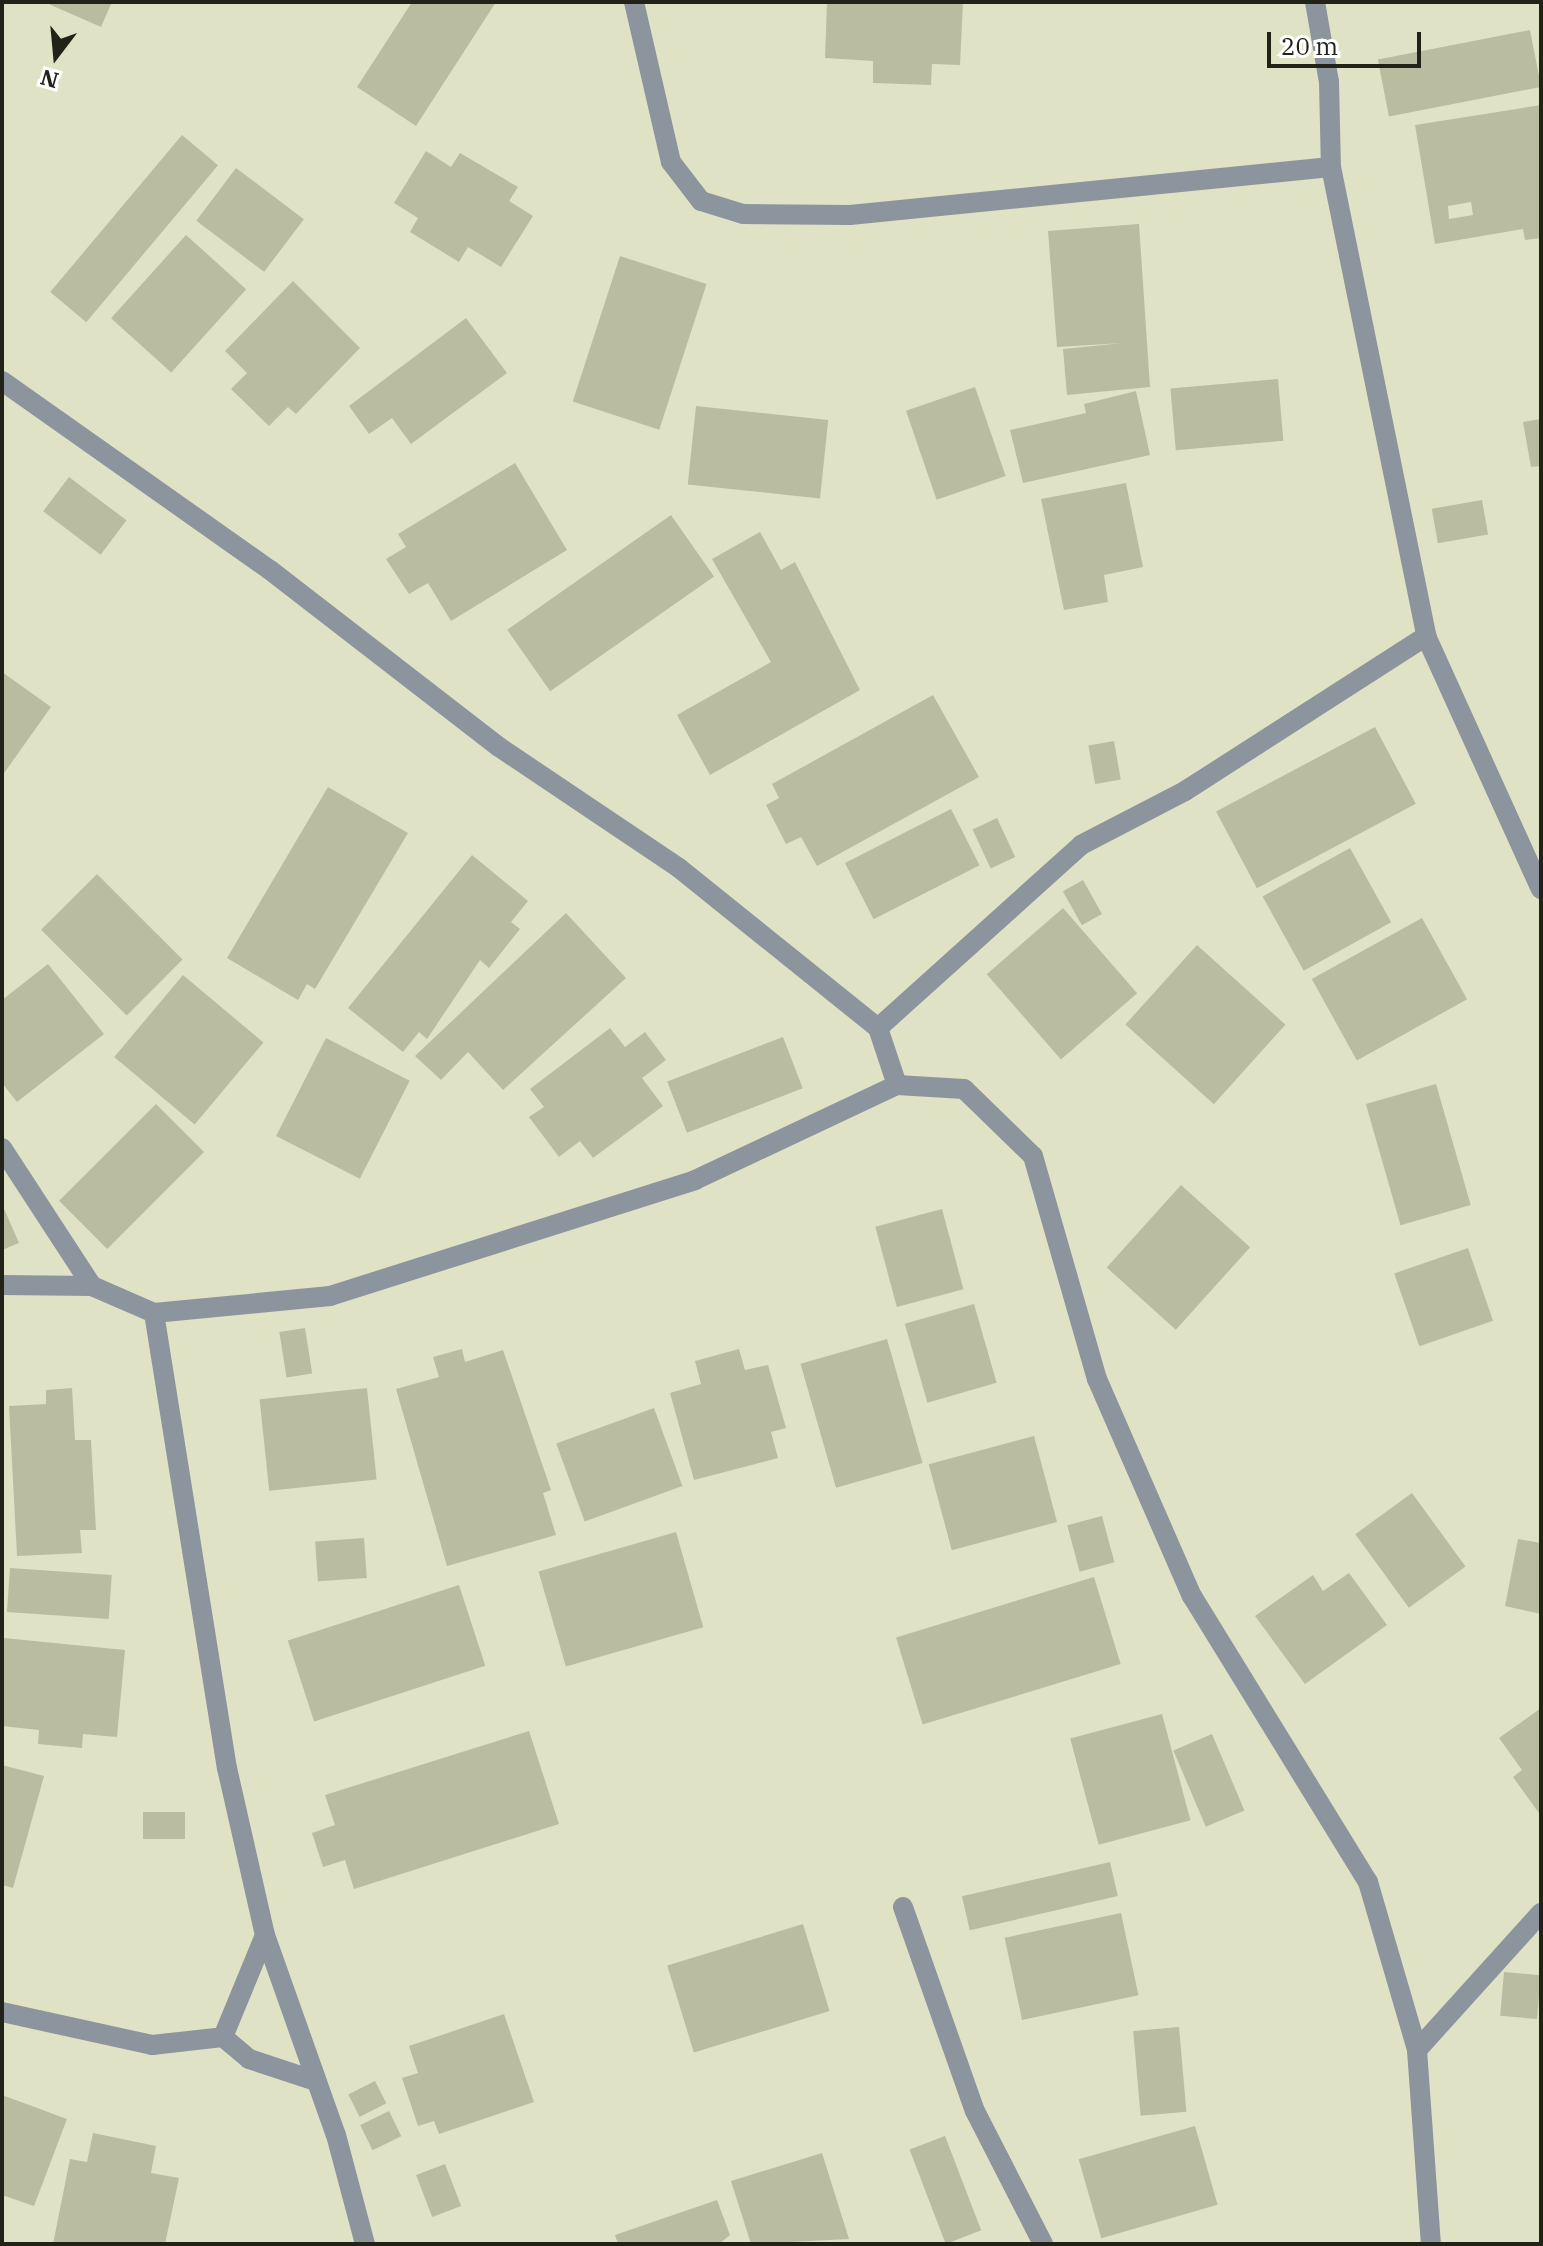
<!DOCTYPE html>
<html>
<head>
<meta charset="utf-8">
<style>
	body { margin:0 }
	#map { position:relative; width:1543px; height:2246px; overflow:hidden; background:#e0e2c5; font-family:"IBM Plex Serif",serif }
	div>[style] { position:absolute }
	.building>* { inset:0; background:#babca0; transform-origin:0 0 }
	.minor>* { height:20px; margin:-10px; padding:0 10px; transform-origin:10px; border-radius:10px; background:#8c949e }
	span { translate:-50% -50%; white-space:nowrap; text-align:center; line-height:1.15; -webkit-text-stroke:7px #fff; paint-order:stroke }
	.frame { position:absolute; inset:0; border:4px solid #222318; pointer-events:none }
	.north { position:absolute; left:16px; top:16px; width:80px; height:80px; -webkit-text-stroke:6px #fff; paint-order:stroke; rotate:196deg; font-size:22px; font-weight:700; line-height:32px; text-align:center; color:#222318 }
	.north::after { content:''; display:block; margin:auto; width:28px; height:36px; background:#222318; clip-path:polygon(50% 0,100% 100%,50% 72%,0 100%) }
	.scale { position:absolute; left:1267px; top:32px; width:154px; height:36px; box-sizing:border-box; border:4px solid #222318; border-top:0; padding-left:10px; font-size:24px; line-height:28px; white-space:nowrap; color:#222318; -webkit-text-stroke:6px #fff; paint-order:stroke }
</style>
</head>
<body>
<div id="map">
	<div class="building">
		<i style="clip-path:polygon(44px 2px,112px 2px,101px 27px)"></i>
		<i style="clip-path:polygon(412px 2px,496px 2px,416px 126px,357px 87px)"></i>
		<i style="clip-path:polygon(827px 2px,963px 2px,960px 65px,932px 64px,931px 85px,873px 83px,873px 61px,825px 58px)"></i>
		<i style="left:1530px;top:30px;width:58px;height:155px;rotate:79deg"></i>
		<i style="clip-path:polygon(evenodd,1541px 105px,1541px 238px,1525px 240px,1523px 229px,1435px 244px,1415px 125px,1541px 105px,1471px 202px,1473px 215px,1449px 219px,1448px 206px,1471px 202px)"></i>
		<i style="left:182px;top:135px;width:47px;height:205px;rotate:40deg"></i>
		<i style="clip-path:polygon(426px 151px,451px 167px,460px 153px,518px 187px,509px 201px,533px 216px,501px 267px,468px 247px,459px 262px,410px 232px,418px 218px,394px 203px)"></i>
		<i style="left:236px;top:168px;width:85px;height:66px;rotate:37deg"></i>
		<i style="clip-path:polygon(1139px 224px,1150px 387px,1067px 395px,1063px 349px,1123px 343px,1057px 347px,1048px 231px)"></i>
		<i style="left:186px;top:235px;width:81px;height:112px;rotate:42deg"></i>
		<i style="left:620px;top:256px;width:91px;height:153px;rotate:18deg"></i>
		<i style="clip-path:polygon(293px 281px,360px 348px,296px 414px,288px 407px,269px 426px,231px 389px,247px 373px,225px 351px)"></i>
		<i style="clip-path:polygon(466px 318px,507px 373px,411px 444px,392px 418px,369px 434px,349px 406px)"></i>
		<i style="left:1278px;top:379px;width:62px;height:108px;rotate:85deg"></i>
		<i style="left:975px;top:387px;width:94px;height:73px;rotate:71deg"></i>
		<i style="clip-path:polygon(1136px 391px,1150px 455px,1023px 483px,1010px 430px,1086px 413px,1084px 404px)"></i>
		<i style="left:696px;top:406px;width:133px;height:79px;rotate:6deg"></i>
		<i style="clip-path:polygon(1541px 419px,1541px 466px,1531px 467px,1523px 422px)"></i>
		<i style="clip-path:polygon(515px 463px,567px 550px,451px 621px,428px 583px,409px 594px,386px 559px,406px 547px,398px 534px)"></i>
		<i style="left:69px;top:477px;width:72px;height:43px;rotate:37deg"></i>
		<i style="clip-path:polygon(1126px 483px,1143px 567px,1104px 575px,1108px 602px,1064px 610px,1041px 499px)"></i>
		<i style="left:1482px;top:500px;width:35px;height:51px;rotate:80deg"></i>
		<i style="left:671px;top:515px;width:75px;height:200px;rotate:55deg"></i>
		<i style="clip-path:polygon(760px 532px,781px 570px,795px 562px,860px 690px,710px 775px,677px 715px,771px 662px,712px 559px)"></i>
		<i style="clip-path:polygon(2px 672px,51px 707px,2px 776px)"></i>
		<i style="clip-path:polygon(933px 695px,979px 777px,817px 866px,801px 837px,786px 844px,766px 805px,779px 798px,772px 784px)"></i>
		<i style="left:1375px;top:727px;width:87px;height:180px;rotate:62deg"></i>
		<i style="left:1114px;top:741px;width:39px;height:26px;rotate:80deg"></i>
		<i style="clip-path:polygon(328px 787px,408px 833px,315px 989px,307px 984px,298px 1000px,227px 958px)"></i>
		<i style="left:951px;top:809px;width:63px;height:119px;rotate:63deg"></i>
		<i style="left:997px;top:818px;width:43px;height:27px;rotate:65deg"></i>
		<i style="left:1350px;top:848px;width:85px;height:100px;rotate:61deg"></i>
		<i style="clip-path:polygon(472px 855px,528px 901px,511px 922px,520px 929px,489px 968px,480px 960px,427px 1039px,419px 1032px,403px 1052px,348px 1008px)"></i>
		<i style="left:97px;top:874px;width:121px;height:79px;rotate:45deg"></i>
		<i style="left:1083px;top:880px;width:39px;height:23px;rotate:61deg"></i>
		<i style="left:1063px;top:908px;width:113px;height:101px;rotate:49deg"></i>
		<i style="clip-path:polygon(566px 913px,626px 978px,503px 1090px,468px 1052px,441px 1080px,415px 1056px)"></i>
		<i style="left:1422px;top:918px;width:93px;height:126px;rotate:61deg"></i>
		<i style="left:1197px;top:945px;width:119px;height:107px;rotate:42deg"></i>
		<i style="clip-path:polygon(48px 964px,104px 1034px,17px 1102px,2px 1083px,2px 1000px)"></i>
		<i style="left:183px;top:975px;width:105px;height:107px;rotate:40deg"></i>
		<i style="clip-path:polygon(610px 1028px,625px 1047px,645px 1032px,666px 1060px,642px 1078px,663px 1106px,593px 1158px,580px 1141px,559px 1157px,529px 1117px,544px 1107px,530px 1089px)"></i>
		<i style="left:783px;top:1037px;width:55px;height:124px;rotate:69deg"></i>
		<i style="left:326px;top:1038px;width:94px;height:110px;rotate:27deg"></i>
		<i style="left:1436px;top:1084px;width:126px;height:73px;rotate:74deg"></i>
		<i style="left:156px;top:1104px;width:68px;height:137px;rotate:45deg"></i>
		<i style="left:1181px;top:1185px;width:93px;height:111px;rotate:42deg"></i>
		<i style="clip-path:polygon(2px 1204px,19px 1243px,2px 1250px)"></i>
		<i style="left:942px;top:1209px;width:83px;height:69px;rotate:75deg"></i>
		<i style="left:1468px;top:1248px;width:77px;height:78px;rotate:71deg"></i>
		<i style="left:974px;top:1304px;width:82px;height:72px;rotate:74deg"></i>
		<i style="left:305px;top:1328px;width:46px;height:26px;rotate:81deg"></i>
		<i style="left:887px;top:1339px;width:129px;height:90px;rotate:74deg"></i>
		<i style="clip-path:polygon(462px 1349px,465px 1362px,503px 1350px,551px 1490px,543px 1493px,556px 1535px,447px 1566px,396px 1389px,439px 1377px,433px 1357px)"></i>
		<i style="clip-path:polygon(739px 1349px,745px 1370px,768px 1365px,786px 1428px,771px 1432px,778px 1458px,694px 1480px,670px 1393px,701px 1384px,695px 1361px)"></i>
		<i style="clip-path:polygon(72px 1388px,75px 1440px,91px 1440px,96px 1530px,80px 1530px,82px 1553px,17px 1556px,9px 1406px,46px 1404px,46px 1390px)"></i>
		<i style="left:367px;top:1388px;width:92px;height:108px;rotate:84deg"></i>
		<i style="left:654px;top:1408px;width:83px;height:104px;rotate:70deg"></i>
		<i style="left:1034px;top:1436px;width:89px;height:109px;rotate:75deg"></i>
		<i style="left:1412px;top:1493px;width:91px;height:70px;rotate:54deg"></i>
		<i style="left:1102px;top:1516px;width:48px;height:36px;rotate:75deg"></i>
		<i style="left:676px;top:1532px;width:99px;height:143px;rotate:74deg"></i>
		<i style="left:364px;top:1538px;width:40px;height:49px;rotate:86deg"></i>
		<i style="clip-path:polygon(1518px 1539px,1541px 1543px,1541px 1614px,1505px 1606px)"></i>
		<i style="left:10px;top:1568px;width:102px;height:44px;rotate:4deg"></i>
		<i style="clip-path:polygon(1349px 1573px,1387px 1625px,1305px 1684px,1255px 1616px,1313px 1575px,1323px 1591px)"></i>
		<i style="left:1094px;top:1577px;width:91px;height:207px;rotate:73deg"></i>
		<i style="left:459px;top:1585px;width:85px;height:180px;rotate:72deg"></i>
		<i style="clip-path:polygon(4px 1638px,125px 1650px,117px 1737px,83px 1734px,82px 1748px,38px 1744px,39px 1730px,2px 1726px)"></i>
		<i style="clip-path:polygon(1541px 1708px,1541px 1816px,1513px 1777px,1522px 1770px,1499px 1738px)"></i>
		<i style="left:1162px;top:1714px;width:110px;height:95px;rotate:75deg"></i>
		<i style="clip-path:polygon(529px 1731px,559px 1824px,354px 1889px,345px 1860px,323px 1867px,312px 1833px,335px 1825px,325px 1795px)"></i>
		<i style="left:1212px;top:1734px;width:83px;height:42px;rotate:67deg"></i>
		<i style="clip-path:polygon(2px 1765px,44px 1776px,13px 1888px,2px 1885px)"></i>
		<i style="left:185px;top:1812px;width:27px;height:42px;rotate:90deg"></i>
		<i style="left:1110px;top:1862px;width:35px;height:152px;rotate:77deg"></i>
		<i style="left:1121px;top:1913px;width:84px;height:119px;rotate:78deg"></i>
		<i style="left:803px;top:1924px;width:91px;height:142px;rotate:73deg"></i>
		<i style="left:1504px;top:1972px;width:37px;height:44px;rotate:5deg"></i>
		<i style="clip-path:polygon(504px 2014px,534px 2102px,439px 2134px,434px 2121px,418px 2126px,402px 2078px,418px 2073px,409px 2046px)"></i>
		<i style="left:1179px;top:2027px;width:85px;height:46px;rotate:85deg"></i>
		<i style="left:375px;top:2081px;width:25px;height:30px;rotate:63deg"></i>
		<i style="clip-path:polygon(2px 2095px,67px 2119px,34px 2206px,2px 2195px)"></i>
		<i style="left:389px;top:2111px;width:28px;height:32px;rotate:64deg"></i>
		<i style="left:1195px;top:2126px;width:82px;height:121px;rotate:74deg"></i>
		<i style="clip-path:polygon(93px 2133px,156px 2146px,151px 2173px,179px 2178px,165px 2244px,53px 2244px,70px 2159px,87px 2162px)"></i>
		<i style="left:945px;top:2136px;width:101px;height:38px;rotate:69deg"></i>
		<i style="clip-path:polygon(822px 2153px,849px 2239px,751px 2244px,731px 2181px)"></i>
		<i style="left:445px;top:2164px;width:45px;height:31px;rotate:69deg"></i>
		<i style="clip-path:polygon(717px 2200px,730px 2235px,719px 2244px,618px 2244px,615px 2235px)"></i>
	</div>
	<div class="minor">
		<i style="left:634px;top:2px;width:164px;rotate:77deg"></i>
		<i style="left:671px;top:162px;width:49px;rotate:52.4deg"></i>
		<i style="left:701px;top:201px;width:44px;rotate:17.2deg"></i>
		<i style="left:743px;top:214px;width:107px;rotate:0.5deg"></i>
		<i style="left:850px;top:215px;width:483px;rotate:-5.7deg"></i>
		<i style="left:1315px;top:2px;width:81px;rotate:80.1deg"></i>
		<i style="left:1329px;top:82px;width:85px;rotate:88.7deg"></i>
		<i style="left:1331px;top:167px;width:479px;rotate:78.5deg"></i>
		<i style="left:1426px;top:636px;width:278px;rotate:65.6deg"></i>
		<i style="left:2px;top:381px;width:328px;rotate:35.2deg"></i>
		<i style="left:270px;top:570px;width:289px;rotate:37.7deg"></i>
		<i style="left:499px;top:747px;width:217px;rotate:33.9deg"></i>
		<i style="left:679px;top:868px;width:255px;rotate:38.8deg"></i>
		<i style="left:897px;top:1085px;width:60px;rotate:-108.4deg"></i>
		<i style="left:878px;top:1028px;width:273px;rotate:-42deg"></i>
		<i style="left:1081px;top:845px;width:117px;rotate:-27.4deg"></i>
		<i style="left:1185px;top:791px;width:287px;rotate:-32.7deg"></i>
		<i style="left:2px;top:1148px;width:165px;rotate:56.9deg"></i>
		<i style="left:2px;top:1285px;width:90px;rotate:0.6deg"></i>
		<i style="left:92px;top:1286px;width:68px;rotate:23.5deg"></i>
		<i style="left:154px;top:1313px;width:177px;rotate:-5.5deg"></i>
		<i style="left:330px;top:1296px;width:383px;rotate:-17.6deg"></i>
		<i style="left:695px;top:1180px;width:223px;rotate:-25.2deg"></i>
		<i style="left:897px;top:1085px;width:67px;rotate:3.4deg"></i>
		<i style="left:964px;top:1089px;width:96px;rotate:44.2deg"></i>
		<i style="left:1033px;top:1156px;width:232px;rotate:74deg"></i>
		<i style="left:1097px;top:1379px;width:237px;rotate:66.4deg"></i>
		<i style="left:1192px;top:1596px;width:336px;rotate:58.4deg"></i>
		<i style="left:1368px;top:1882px;width:175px;rotate:73.7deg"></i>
		<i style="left:1417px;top:2050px;width:195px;rotate:85.9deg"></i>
		<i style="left:154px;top:1313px;width:461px;rotate:80.9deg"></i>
		<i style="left:227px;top:1768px;width:171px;rotate:77.2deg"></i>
		<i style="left:265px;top:1935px;width:212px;rotate:70.5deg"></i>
		<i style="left:336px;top:2135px;width:113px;rotate:75.1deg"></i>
		<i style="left:903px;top:1907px;width:216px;rotate:70.6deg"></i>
		<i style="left:975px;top:2111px;width:149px;rotate:62.9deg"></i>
		<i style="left:2px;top:2012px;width:154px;rotate:12.4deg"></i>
		<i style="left:152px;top:2045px;width:71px;rotate:-6.4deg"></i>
		<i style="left:223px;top:2037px;width:34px;rotate:40deg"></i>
		<i style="left:249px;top:2059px;width:67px;rotate:18.2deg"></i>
		<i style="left:223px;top:2037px;width:110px;rotate:-67.6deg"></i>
		<i style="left:1417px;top:2050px;width:185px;rotate:-47.9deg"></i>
	</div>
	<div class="frame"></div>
	<div class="north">N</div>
	<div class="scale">20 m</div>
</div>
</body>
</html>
